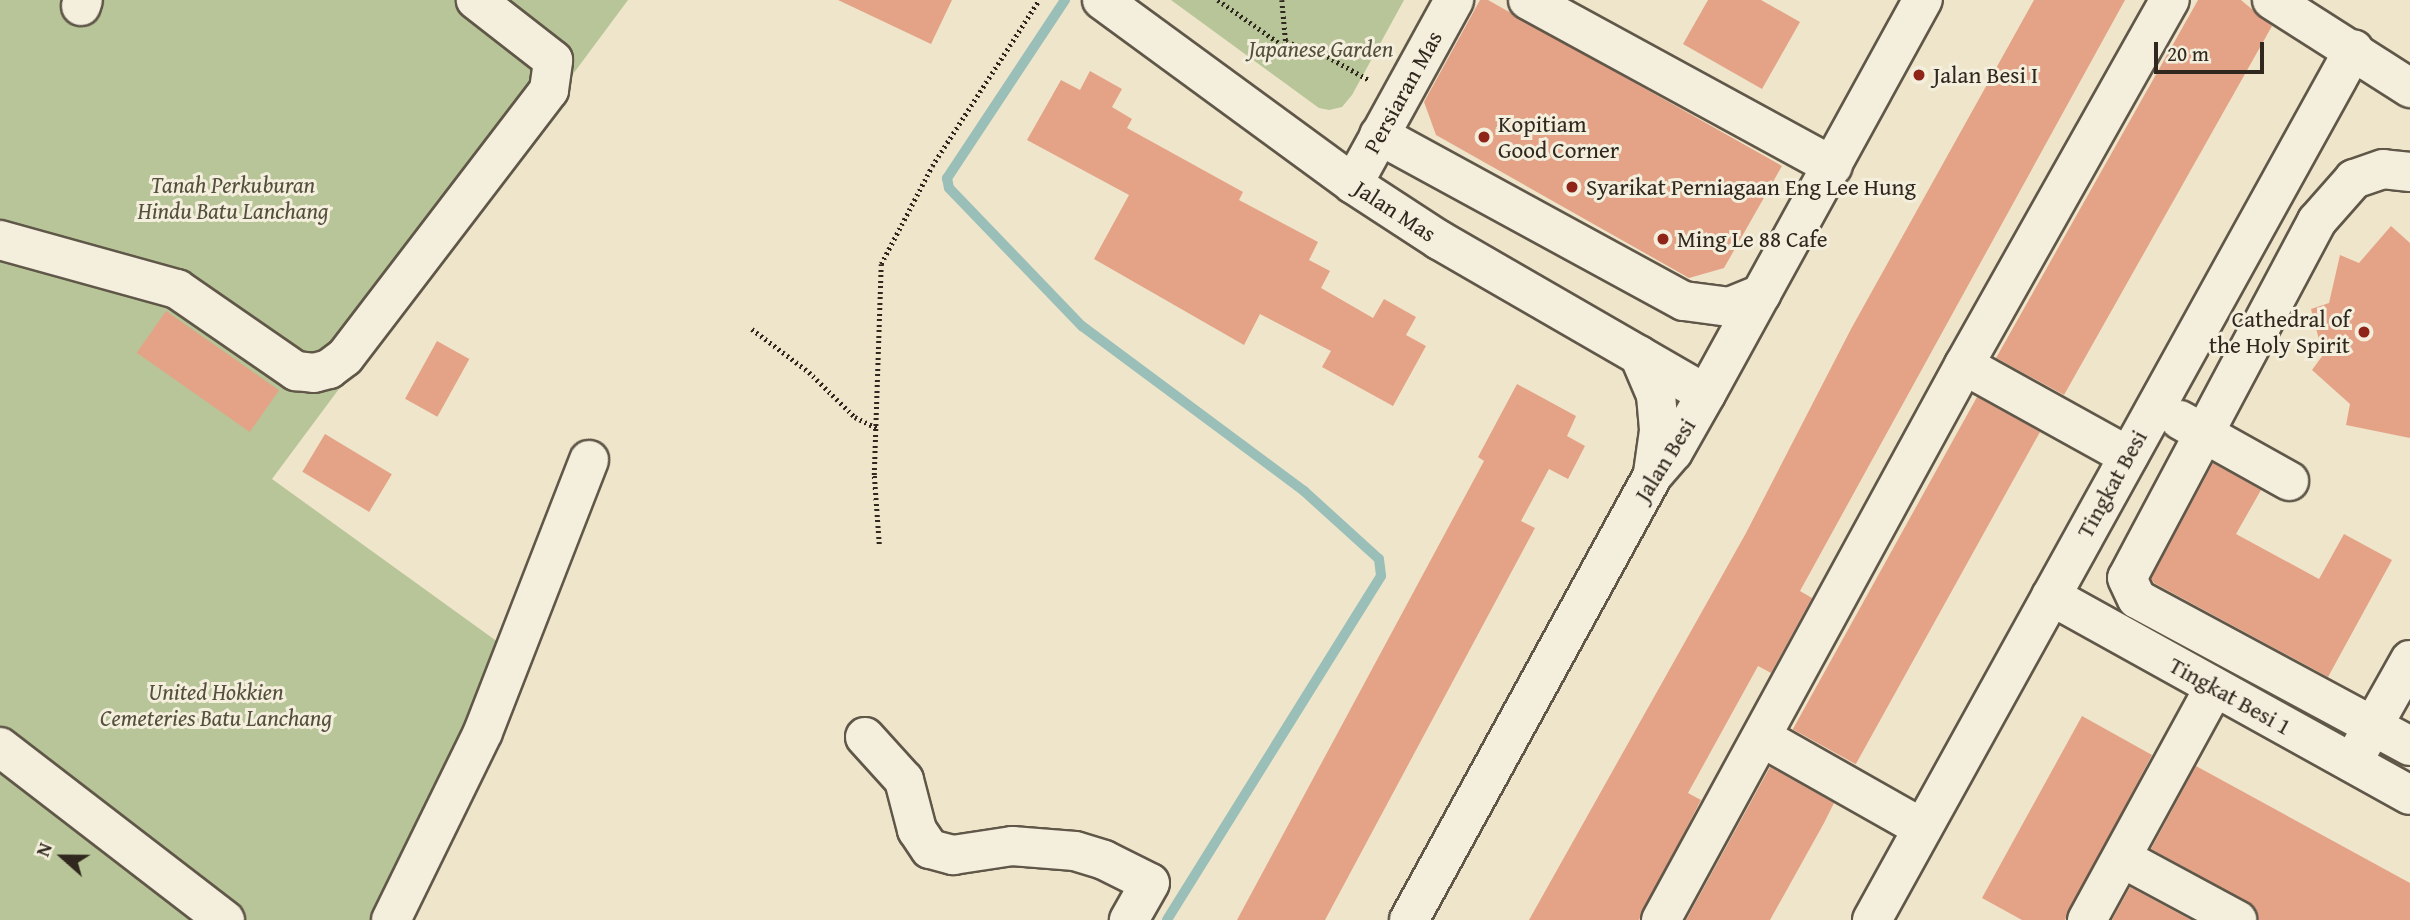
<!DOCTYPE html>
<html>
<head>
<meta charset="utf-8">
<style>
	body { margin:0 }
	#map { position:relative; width:2410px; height:920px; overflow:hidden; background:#eee5ca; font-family:"Gentium Book Plus",serif }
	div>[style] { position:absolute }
	.green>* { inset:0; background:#b7c598 }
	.stream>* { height:10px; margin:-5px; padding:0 5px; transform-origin:5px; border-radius:5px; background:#99bfb8 }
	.building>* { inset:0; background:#e4a387; transform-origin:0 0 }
	.path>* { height:4.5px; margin-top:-2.25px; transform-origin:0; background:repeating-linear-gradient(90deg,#30281e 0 2px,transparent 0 5.5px) }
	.roads { filter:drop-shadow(2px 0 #605749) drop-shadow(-2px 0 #605749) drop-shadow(0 2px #605749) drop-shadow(0 -2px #605749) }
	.minor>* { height:38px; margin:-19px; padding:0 19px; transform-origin:19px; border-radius:19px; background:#f4eedd }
	.dots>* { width:19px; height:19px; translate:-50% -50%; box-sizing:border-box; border:4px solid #f4eedd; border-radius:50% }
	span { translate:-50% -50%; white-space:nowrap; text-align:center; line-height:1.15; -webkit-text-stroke:6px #f4eedd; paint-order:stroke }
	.park-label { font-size:23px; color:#524f3c; font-style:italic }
	.poi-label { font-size:23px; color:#30281e }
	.left { translate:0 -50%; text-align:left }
	.right { translate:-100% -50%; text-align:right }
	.street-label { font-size:23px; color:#30281e }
	.north { position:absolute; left:28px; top:822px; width:70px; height:70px; -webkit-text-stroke:5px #f4eedd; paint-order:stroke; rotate:291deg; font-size:19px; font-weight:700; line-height:28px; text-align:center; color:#30281e }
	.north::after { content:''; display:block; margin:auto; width:24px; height:32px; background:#30281e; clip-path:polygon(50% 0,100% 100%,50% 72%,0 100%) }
	.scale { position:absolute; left:2154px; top:42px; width:110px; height:32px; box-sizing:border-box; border:4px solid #30281e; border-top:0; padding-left:9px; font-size:21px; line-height:24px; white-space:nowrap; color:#30281e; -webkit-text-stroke:5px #f4eedd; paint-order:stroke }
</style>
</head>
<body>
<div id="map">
	<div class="green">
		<i style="clip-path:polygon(0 0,628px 0,272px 479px,502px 645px,377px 920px,0 920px)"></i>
		<i style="clip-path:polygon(1171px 0,1404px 0,1352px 95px,1342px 107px,1329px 110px,1319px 108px)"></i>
	</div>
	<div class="stream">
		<i style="left:1065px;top:0;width:214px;rotate:123.5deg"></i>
		<i style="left:947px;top:178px;width:10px;rotate:79deg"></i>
		<i style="left:949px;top:188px;width:192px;rotate:46.1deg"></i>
		<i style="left:1082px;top:326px;width:277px;rotate:36.6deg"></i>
		<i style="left:1304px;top:491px;width:101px;rotate:42.2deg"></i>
		<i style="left:1379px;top:559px;width:17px;rotate:83deg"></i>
		<i style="left:1381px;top:576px;width:405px;rotate:121.9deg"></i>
	</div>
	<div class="building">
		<i style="clip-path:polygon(838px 0,952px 0,931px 44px)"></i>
		<i style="clip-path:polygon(1480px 0,1488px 0,1782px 166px,1724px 268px,1689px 278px,1436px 135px,1424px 102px)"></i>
		<i style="clip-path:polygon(1708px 0,1761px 0,1800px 22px,1762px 89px,1683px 44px)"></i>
		<i style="clip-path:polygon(2034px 0,2125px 0,1800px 591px,1812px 598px,1771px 673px,1758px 666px,1688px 793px,1701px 800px,1639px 920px,1529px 920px,1746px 533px,1851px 329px)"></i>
		<i style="clip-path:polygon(2198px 0,2241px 0,2272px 26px,2064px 395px,1996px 358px)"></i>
		<i style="clip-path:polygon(1090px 71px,1122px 89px,1112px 107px,1132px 119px,1127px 128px,1243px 192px,1239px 200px,1318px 242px,1309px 260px,1330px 271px,1321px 288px,1373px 318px,1384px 299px,1416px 317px,1406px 335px,1426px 346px,1393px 406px,1322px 367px,1331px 351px,1260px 314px,1244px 345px,1094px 259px,1129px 195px,1027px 140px,1061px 80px,1080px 90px)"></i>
		<i style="clip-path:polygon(2391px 226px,2410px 243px,2410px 438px,2346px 425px,2350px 404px,2312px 370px,2323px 355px,2311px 309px,2329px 303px,2340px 255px,2359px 263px)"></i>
		<i style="left:166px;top:311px;width:138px;height:51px;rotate:35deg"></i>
		<i style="left:437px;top:341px;width:37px;height:66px;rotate:29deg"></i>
		<i style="clip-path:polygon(1517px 384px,1576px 416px,1567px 436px,1585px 446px,1568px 479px,1549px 469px,1521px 521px,1535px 528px,1325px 920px,1237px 920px,1484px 461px,1478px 457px)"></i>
		<i style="left:1977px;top:397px;width:72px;height:380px;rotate:29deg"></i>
		<i style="left:325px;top:434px;width:78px;height:44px;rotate:31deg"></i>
		<i style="clip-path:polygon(2213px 463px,2261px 490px,2236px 534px,2319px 579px,2344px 534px,2392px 560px,2328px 677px,2154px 583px,2151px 579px)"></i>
		<i style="clip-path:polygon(2082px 716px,2152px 755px,2065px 920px,2022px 920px,1982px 898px)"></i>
		<i style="clip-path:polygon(2196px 766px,2410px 883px,2410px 920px,2259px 920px,2247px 901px,2151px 849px)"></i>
		<i style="clip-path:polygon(1770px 767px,1834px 803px,1824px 823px,1770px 920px,1686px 920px)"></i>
		<i style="clip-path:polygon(2130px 887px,2191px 920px,2112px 920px)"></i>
	</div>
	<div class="path">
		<i style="left:1218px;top:0;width:90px;rotate:35.1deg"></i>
		<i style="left:1282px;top:0;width:44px;rotate:84.8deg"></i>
		<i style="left:1286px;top:42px;width:33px;rotate:16deg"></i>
		<i style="left:1318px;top:51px;width:59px;rotate:29.6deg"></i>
		<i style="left:752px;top:329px;width:71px;rotate:37deg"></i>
		<i style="left:809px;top:372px;width:64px;rotate:44.4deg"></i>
		<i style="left:855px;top:417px;width:25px;rotate:27deg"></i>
		<i style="left:879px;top:544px;width:69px;rotate:-94.1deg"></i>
		<i style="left:874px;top:475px;width:211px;rotate:-88.1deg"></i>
		<i style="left:881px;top:264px;width:110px;rotate:-62.5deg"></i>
		<i style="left:932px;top:166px;width:197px;rotate:-57.2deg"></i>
	</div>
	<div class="roads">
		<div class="minor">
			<i style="left:1102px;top:0;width:311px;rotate:36.2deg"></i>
			<i style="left:1353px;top:184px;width:103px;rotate:33.1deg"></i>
			<i style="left:1439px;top:240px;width:308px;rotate:30deg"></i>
			<i style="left:1528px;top:0;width:347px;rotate:28.6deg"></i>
			<i style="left:2272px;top:0;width:164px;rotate:32.5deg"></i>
			<i style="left:81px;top:6px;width:6px;rotate:-72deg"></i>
			<i style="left:1379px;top:135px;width:347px;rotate:28.6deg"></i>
			<i style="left:1684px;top:301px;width:45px;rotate:7.6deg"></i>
			<i style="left:1729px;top:307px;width:35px;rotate:-22deg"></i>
			<i style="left:2410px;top:172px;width:27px;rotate:-174deg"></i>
			<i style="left:2383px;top:169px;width:31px;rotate:161deg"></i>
			<i style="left:2354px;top:179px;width:56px;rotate:131.4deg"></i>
			<i style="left:2317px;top:221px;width:404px;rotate:118deg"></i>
			<i style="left:2127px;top:578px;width:23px;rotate:65deg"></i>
			<i style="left:2137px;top:599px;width:310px;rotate:28.3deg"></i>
			<i style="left:1353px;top:184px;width:210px;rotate:-61.2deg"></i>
			<i style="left:0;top:240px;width:184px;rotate:15.5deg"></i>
			<i style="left:177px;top:289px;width:145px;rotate:34.6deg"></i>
			<i style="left:296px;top:371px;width:18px;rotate:6deg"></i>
			<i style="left:314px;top:373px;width:16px;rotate:-15deg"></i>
			<i style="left:329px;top:369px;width:20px;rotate:-37deg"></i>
			<i style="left:345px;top:357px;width:336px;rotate:-52.6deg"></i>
			<i style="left:549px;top:90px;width:30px;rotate:-82deg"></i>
			<i style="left:553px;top:60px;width:98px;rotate:-142.1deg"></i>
			<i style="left:1639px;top:355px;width:43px;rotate:67deg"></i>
			<i style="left:1656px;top:395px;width:36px;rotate:85deg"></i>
			<i style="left:1659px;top:431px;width:42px;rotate:98.1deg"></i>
			<i style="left:1964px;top:365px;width:188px;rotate:29deg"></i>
			<i style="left:2180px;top:420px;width:125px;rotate:29.2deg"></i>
			<i style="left:2051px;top:596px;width:410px;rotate:29deg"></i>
			<i style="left:865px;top:737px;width:58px;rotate:47.8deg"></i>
			<i style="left:904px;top:780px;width:52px;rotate:75.4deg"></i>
			<i style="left:917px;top:830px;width:23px;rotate:56deg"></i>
			<i style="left:930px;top:849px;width:24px;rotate:15deg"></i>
			<i style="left:953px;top:855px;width:60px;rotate:-8.7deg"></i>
			<i style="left:1012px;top:846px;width:63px;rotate:4.5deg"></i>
			<i style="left:1075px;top:851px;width:30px;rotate:17deg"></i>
			<i style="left:1104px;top:860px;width:51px;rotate:26.6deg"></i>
			<i style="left:1150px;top:883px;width:43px;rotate:119.6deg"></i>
			<i style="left:1763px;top:738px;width:183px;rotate:29.5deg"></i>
			<i style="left:0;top:747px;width:284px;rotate:37.6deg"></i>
			<i style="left:2361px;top:747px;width:100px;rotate:-60.6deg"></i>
			<i style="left:2122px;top:858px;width:131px;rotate:28.3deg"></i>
			<i style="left:391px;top:920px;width:209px;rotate:-63.9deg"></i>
			<i style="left:483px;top:732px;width:292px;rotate:-68.7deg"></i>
			<i style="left:1409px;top:920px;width:508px;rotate:-61.26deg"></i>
			<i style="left:1653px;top:475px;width:30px;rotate:-49deg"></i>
			<i style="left:1673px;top:452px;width:67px;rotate:-60.4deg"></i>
			<i style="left:1706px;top:394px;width:450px;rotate:-61.2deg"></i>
			<i style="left:1661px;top:920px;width:632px;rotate:-61.37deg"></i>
			<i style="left:1964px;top:365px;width:419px;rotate:-60.6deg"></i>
			<i style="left:1872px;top:920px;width:995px;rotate:-61.04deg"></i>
			<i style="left:2087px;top:920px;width:264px;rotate:-61.3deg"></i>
		</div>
	</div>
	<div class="dots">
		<i style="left:1919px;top:75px;background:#8f2418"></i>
		<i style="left:1484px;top:137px;background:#8f2418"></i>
		<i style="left:1572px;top:187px;background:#8f2418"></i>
		<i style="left:1663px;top:239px;background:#8f2418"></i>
		<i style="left:2364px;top:332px;background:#8f2418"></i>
	</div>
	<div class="park-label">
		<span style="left:1321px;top:49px">Japanese Garden</span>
		<span style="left:233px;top:198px">Tanah Perkuburan<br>Hindu Batu Lanchang</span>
		<span style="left:216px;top:705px">United Hokkien<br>Cemeteries Batu Lanchang</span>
	</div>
	<div class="poi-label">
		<span class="left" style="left:1933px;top:75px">Jalan Besi I</span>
		<span class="left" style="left:1498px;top:137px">Kopitiam<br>Good Corner</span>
		<span class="left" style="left:1586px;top:187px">Syarikat Perniagaan Eng Lee Hung</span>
		<span class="left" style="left:1677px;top:239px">Ming Le 88 Cafe</span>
		<span class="right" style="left:2350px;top:332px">Cathedral of<br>the Holy Spirit</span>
	</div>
	<div class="street-label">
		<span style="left:1403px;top:92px;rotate:-61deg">Persiaran Mas</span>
		<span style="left:1395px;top:211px;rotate:33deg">Jalan Mas</span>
		<span style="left:1665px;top:460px;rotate:-58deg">Jalan Besi</span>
		<span style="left:2112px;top:484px;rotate:-61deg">Tingkat Besi</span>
		<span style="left:2230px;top:696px;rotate:29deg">Tingkat Besi 1</span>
	</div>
	<div class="north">N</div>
	<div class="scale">20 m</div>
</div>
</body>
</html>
